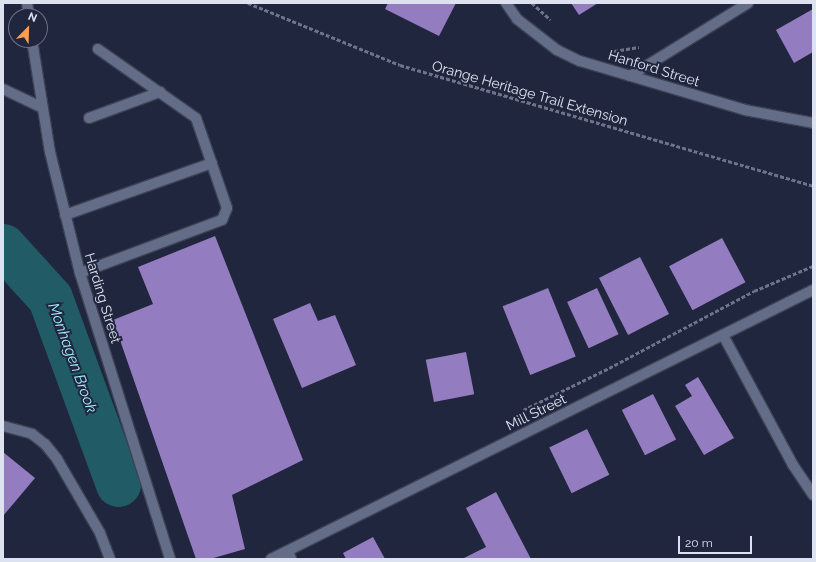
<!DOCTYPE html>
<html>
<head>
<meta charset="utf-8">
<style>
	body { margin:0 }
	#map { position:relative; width:816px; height:562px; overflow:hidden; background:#20263d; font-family:Raleway,sans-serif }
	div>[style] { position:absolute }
	.river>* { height:45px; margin:-22.5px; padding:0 22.5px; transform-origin:22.5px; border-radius:22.5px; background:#215c66 }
	.building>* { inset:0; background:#947cc0; transform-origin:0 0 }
	.path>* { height:2.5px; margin-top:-1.25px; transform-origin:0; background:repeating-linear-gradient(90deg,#6e7488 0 4px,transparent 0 6px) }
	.roads { filter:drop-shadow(1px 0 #3c4254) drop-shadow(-1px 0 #3c4254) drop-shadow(0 1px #3c4254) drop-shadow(0 -1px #3c4254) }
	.service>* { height:10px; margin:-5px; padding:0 5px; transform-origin:5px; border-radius:5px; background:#646d87 }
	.minor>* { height:10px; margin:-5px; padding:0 5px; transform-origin:5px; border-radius:5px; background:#646d87 }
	span { translate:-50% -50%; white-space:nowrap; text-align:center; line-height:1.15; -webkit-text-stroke:4px #20263d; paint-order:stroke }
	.street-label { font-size:14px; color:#dde2f1 }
	.water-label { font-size:15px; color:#a0effe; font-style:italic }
	.frame { position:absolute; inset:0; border:4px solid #dde2f1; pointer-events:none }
	.north { position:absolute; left:8px; top:8px; width:40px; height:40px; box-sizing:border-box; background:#20263d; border:1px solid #6c7185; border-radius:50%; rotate:23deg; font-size:11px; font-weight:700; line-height:16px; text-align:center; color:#dde2f1 }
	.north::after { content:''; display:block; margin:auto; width:14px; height:18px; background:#fa9f4f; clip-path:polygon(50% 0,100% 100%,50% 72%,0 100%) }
	.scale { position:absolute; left:678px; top:536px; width:74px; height:18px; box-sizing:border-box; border:2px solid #dde2f1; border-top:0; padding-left:5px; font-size:12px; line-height:14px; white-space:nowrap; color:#dde2f1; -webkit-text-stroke:3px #20263d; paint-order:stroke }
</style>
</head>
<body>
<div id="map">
	<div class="river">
		<i style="left:3px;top:246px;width:70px;rotate:47.9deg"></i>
		<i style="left:50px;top:298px;width:198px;rotate:69.9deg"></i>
	</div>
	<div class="building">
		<i style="clip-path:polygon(388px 3px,456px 3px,439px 36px,385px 9px)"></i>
		<i style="clip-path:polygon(571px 3px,598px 3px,579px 15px)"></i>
		<i style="clip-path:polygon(813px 9px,813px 52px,794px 63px,776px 30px)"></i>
		<i style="clip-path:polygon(215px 236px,303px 460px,232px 495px,245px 549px,210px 559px,196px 559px,113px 320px,153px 304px,138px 267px)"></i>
		<i style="left:722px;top:238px;width:50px;height:60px;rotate:62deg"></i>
		<i style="left:640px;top:257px;width:64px;height:46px;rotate:63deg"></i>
		<i style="left:548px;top:288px;width:74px;height:49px;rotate:68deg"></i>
		<i style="left:597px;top:288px;width:51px;height:33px;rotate:65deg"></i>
		<i style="clip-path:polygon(310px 303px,318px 321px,335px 315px,356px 365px,302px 388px,273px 319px)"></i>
		<i style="left:466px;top:352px;width:43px;height:41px;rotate:79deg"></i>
		<i style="clip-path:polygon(698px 377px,734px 438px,704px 455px,675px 406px,692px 396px,685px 385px)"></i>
		<i style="left:653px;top:394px;width:51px;height:35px;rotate:63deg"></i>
		<i style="left:587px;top:429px;width:51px;height:42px;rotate:64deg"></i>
		<i style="clip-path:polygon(3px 452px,35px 478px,3px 516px)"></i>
		<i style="clip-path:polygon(496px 492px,531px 559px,462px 559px,486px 547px,466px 508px)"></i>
		<i style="clip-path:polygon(373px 537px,385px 559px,346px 559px,343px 553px)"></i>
	</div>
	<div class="path">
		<i style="left:248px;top:3px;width:164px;rotate:22.2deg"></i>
		<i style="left:400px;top:65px;width:430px;rotate:16.3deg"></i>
		<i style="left:532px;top:3px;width:25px;rotate:42deg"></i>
		<i style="left:614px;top:51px;width:25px;rotate:-9deg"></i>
		<i style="left:523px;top:410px;width:96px;rotate:-26deg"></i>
		<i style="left:609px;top:368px;width:164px;rotate:-28deg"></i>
		<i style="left:754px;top:291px;width:64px;rotate:-23deg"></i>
	</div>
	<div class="roads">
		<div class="service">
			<i style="left:3px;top:89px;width:44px;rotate:25.4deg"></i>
			<i style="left:89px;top:118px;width:76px;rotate:-20.1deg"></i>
			<i style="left:65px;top:215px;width:156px;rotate:-19.5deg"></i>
			<i style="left:80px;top:273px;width:152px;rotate:-20.5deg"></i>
			<i style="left:222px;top:220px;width:13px;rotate:-67deg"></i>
			<i style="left:227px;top:208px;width:95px;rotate:-109deg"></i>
			<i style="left:196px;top:118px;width:120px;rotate:-144.9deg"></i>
			<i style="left:723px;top:335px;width:148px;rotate:61.7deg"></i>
			<i style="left:793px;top:465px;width:36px;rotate:56deg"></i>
			<i style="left:3px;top:426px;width:30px;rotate:15deg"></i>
			<i style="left:32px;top:434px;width:16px;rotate:38deg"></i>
			<i style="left:45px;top:444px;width:19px;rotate:51deg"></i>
			<i style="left:57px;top:459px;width:86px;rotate:59.8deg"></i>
			<i style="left:100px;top:533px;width:28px;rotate:69deg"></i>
			<i style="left:288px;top:551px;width:9px;rotate:69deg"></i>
		</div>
		<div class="minor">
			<i style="left:27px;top:3px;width:13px;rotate:81deg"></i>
			<i style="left:506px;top:3px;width:19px;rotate:55deg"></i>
			<i style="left:517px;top:19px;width:51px;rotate:37.8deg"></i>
			<i style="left:557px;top:50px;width:25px;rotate:26deg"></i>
			<i style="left:580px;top:61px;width:172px;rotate:16.5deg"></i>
			<i style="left:745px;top:110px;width:69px;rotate:10.8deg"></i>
			<i style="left:32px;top:40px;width:113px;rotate:80.9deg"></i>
			<i style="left:50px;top:152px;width:125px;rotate:76.1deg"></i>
			<i style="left:80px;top:273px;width:300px;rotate:72.5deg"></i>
			<i style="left:630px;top:76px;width:139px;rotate:-31.7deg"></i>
			<i style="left:271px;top:559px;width:605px;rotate:-26.4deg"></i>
		</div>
	</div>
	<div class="street-label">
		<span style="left:654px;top:68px;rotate:17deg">Hanford Street</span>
		<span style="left:530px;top:93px;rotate:16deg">Orange Heritage Trail Extension</span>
		<span style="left:103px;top:298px;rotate:73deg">Harding Street</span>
		<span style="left:536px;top:412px;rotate:-26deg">Mill Street</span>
	</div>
	<div class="water-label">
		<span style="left:72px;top:358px;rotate:70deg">Monhagen Brook</span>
	</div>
	<div class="frame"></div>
	<div class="north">N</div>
	<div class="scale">20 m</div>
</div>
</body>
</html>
